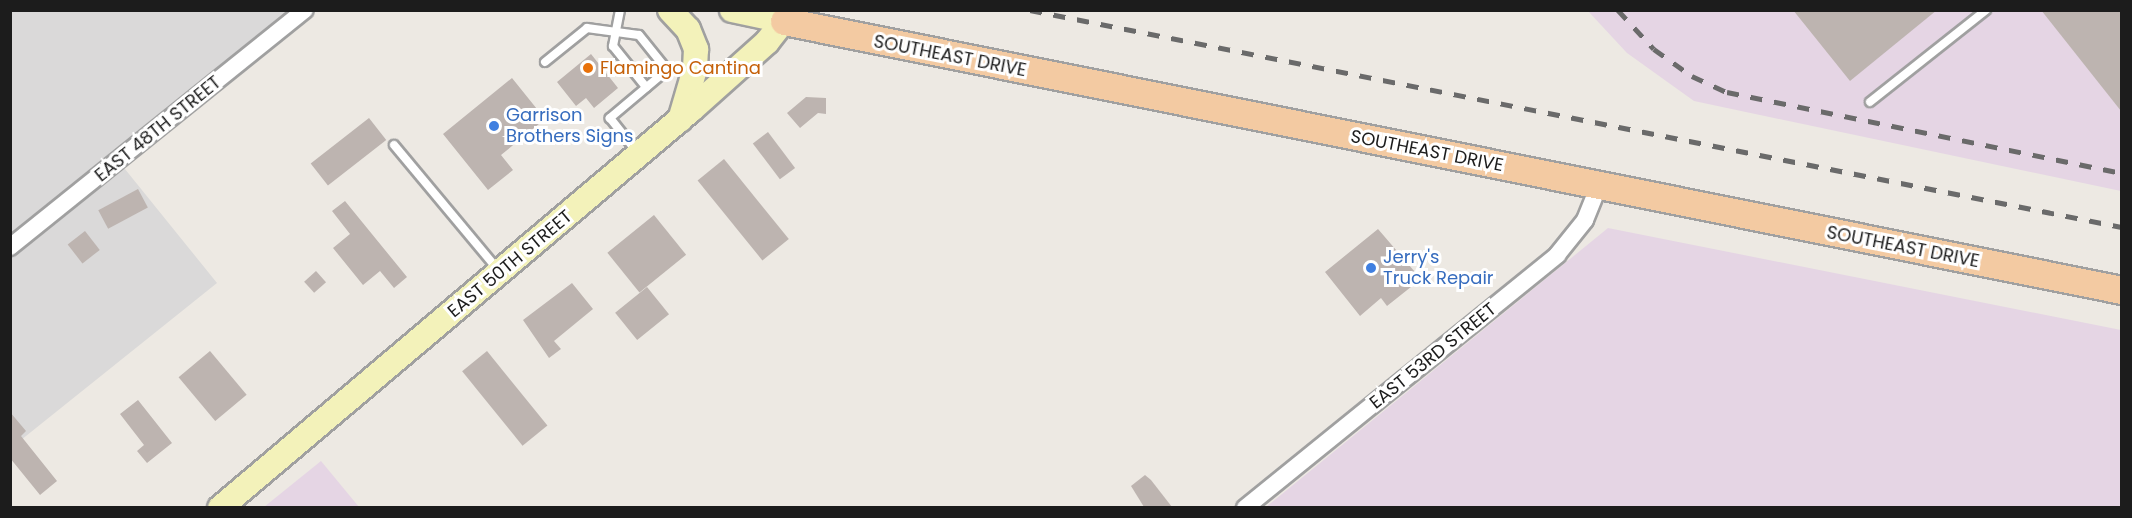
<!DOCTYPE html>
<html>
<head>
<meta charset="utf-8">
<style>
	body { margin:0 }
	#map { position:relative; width:2132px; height:518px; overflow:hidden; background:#ede9e3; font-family:Poppins,sans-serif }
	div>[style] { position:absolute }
	.residential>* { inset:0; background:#dad9d9 }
	.industrial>* { inset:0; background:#e5d5e4 }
	.building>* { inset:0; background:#bdb4b0; transform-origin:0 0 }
	.roads { filter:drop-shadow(2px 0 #a0a0a0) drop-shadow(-2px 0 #a0a0a0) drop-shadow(0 2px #a0a0a0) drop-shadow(0 -2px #a0a0a0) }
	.lane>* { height:8px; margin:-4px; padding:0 4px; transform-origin:4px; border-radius:4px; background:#fff }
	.street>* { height:16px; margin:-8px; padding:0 8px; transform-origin:8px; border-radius:8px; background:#fff }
	.secondary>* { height:24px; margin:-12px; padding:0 12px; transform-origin:12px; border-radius:12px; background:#f3f2ba }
	.primary>* { height:27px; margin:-13.5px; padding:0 13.5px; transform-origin:13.5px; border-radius:13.5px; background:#f3caa2 }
	.rail>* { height:4.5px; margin-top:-2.25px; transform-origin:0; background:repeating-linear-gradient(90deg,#6a6a6a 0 12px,transparent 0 24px) }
	.dots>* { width:16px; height:16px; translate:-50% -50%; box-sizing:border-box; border:3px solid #fff; border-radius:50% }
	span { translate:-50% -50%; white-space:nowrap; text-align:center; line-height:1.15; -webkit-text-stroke:6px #fff; paint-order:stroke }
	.street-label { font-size:18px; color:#1c1c1c }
	.food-label { font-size:18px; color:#c56008 }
	.left { translate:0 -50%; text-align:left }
	.shop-label { font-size:18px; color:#366cbe }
	.frame { position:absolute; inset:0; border:12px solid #1c1c1c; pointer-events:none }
</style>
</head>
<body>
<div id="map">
	<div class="residential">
		<i style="clip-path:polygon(11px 11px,291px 11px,112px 153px,217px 283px,11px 448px)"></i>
	</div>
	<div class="industrial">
		<i style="clip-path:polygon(1588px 11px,2121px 11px,2121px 191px,1694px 101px,1627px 53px)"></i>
		<i style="clip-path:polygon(1608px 228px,2121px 330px,2121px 507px,1266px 507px)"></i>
		<i style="clip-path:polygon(321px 461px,359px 507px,264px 507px)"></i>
	</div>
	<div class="building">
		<i style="clip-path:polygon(1793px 10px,1937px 10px,1850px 81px)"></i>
		<i style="clip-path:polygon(2041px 10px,2121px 10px,2121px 111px)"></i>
		<i style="clip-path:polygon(591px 54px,618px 88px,594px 108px,586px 98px,576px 106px,557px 82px)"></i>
		<i style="clip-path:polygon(512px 78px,545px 119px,501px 155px,513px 170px,488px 190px,443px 134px)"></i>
		<i style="clip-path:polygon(806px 97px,826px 98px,826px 114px,818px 113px,800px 128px,787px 113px)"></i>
		<i style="left:369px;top:118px;width:28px;height:74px;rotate:52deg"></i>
		<i style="left:768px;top:132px;width:45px;height:19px;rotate:53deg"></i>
		<i style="left:724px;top:159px;width:103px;height:34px;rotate:51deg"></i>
		<i style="left:138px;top:189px;width:21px;height:45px;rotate:62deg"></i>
		<i style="clip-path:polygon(345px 201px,407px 277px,394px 288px,380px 271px,363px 285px,333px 248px,350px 234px,332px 211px)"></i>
		<i style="left:654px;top:215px;width:51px;height:60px;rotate:51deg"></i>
		<i style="clip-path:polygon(1378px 229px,1421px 279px,1387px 306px,1381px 298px,1360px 316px,1325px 272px)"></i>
		<i style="left:85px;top:231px;width:24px;height:22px;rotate:52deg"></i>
		<i style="left:316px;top:271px;width:15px;height:16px;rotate:48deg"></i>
		<i style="clip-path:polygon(572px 283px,593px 309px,554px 341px,561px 349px,549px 358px,523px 320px)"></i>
		<i style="left:647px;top:287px;width:35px;height:41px;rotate:51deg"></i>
		<i style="left:210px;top:351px;width:57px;height:41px;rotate:50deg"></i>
		<i style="left:487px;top:351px;width:96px;height:32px;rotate:51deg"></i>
		<i style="clip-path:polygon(138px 400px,172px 443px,147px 463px,137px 451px,144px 445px,120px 414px)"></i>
		<i style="clip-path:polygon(10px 412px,26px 431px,21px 436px,57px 481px,40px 495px,10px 458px)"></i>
		<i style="clip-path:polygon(1145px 475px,1151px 480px,1172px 507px,1144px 507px,1131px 486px)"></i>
	</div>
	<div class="roads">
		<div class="lane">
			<i style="left:620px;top:10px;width:37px;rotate:101deg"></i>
			<i style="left:613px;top:46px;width:53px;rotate:51.2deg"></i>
			<i style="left:545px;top:62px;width:54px;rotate:-39deg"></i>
			<i style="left:587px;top:28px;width:52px;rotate:7.7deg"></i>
			<i style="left:639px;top:35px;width:45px;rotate:51.3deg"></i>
			<i style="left:667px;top:70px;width:75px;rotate:139.9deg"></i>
			<i style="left:610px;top:118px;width:43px;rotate:51.5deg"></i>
			<i style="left:1870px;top:102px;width:148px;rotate:-38.4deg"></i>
			<i style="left:394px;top:145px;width:163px;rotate:50.2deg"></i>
		</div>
		<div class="street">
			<i style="left:10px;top:247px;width:378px;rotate:-38.8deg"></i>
			<i style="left:1245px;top:508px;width:402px;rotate:-39deg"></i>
			<i style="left:1557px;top:255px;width:45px;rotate:-51.3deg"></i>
			<i style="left:1585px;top:220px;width:38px;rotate:-68deg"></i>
		</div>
		<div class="secondary">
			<i style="left:670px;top:10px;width:26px;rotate:47deg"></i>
			<i style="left:688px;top:29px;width:22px;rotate:68deg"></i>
			<i style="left:696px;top:49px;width:20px;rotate:93deg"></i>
			<i style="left:695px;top:69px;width:53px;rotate:106.4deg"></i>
			<i style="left:732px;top:10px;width:53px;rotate:11.9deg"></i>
			<i style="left:220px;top:508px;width:617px;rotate:-40.2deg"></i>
			<i style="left:691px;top:110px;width:102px;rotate:-41.8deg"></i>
			<i style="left:767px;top:42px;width:41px;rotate:-52deg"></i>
		</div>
		<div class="primary">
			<i style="left:784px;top:21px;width:1365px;rotate:11.37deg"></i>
		</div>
	</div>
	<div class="rail">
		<i style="left:1030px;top:10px;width:1113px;rotate:11.24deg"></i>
		<i style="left:1618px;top:10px;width:53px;rotate:47.3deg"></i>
		<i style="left:1654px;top:49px;width:47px;rotate:35.4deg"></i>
		<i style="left:1692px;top:76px;width:38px;rotate:25deg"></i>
		<i style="left:1727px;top:92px;width:403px;rotate:11.6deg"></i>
	</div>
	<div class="dots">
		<i style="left:588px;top:68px;background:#e8710a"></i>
		<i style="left:494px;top:126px;background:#3f7fe0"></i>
		<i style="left:1371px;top:268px;background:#3f7fe0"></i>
	</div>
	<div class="street-label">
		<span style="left:950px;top:56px;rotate:11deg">SOUTHEAST DRIVE</span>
		<span style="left:158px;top:129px;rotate:-39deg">EAST 48TH STREET</span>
		<span style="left:1427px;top:151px;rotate:11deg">SOUTHEAST DRIVE</span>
		<span style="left:1903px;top:247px;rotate:11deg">SOUTHEAST DRIVE</span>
		<span style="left:510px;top:264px;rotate:-40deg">EAST 50TH STREET</span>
		<span style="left:1433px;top:356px;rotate:-39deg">EAST 53RD STREET</span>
	</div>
	<div class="food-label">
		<span class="left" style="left:600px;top:68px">Flamingo Cantina</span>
	</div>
	<div class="shop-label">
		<span class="left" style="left:506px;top:126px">Garrison<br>Brothers Signs</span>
		<span class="left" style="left:1383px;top:268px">Jerry's<br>Truck Repair</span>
	</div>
	<div class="frame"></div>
</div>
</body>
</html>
